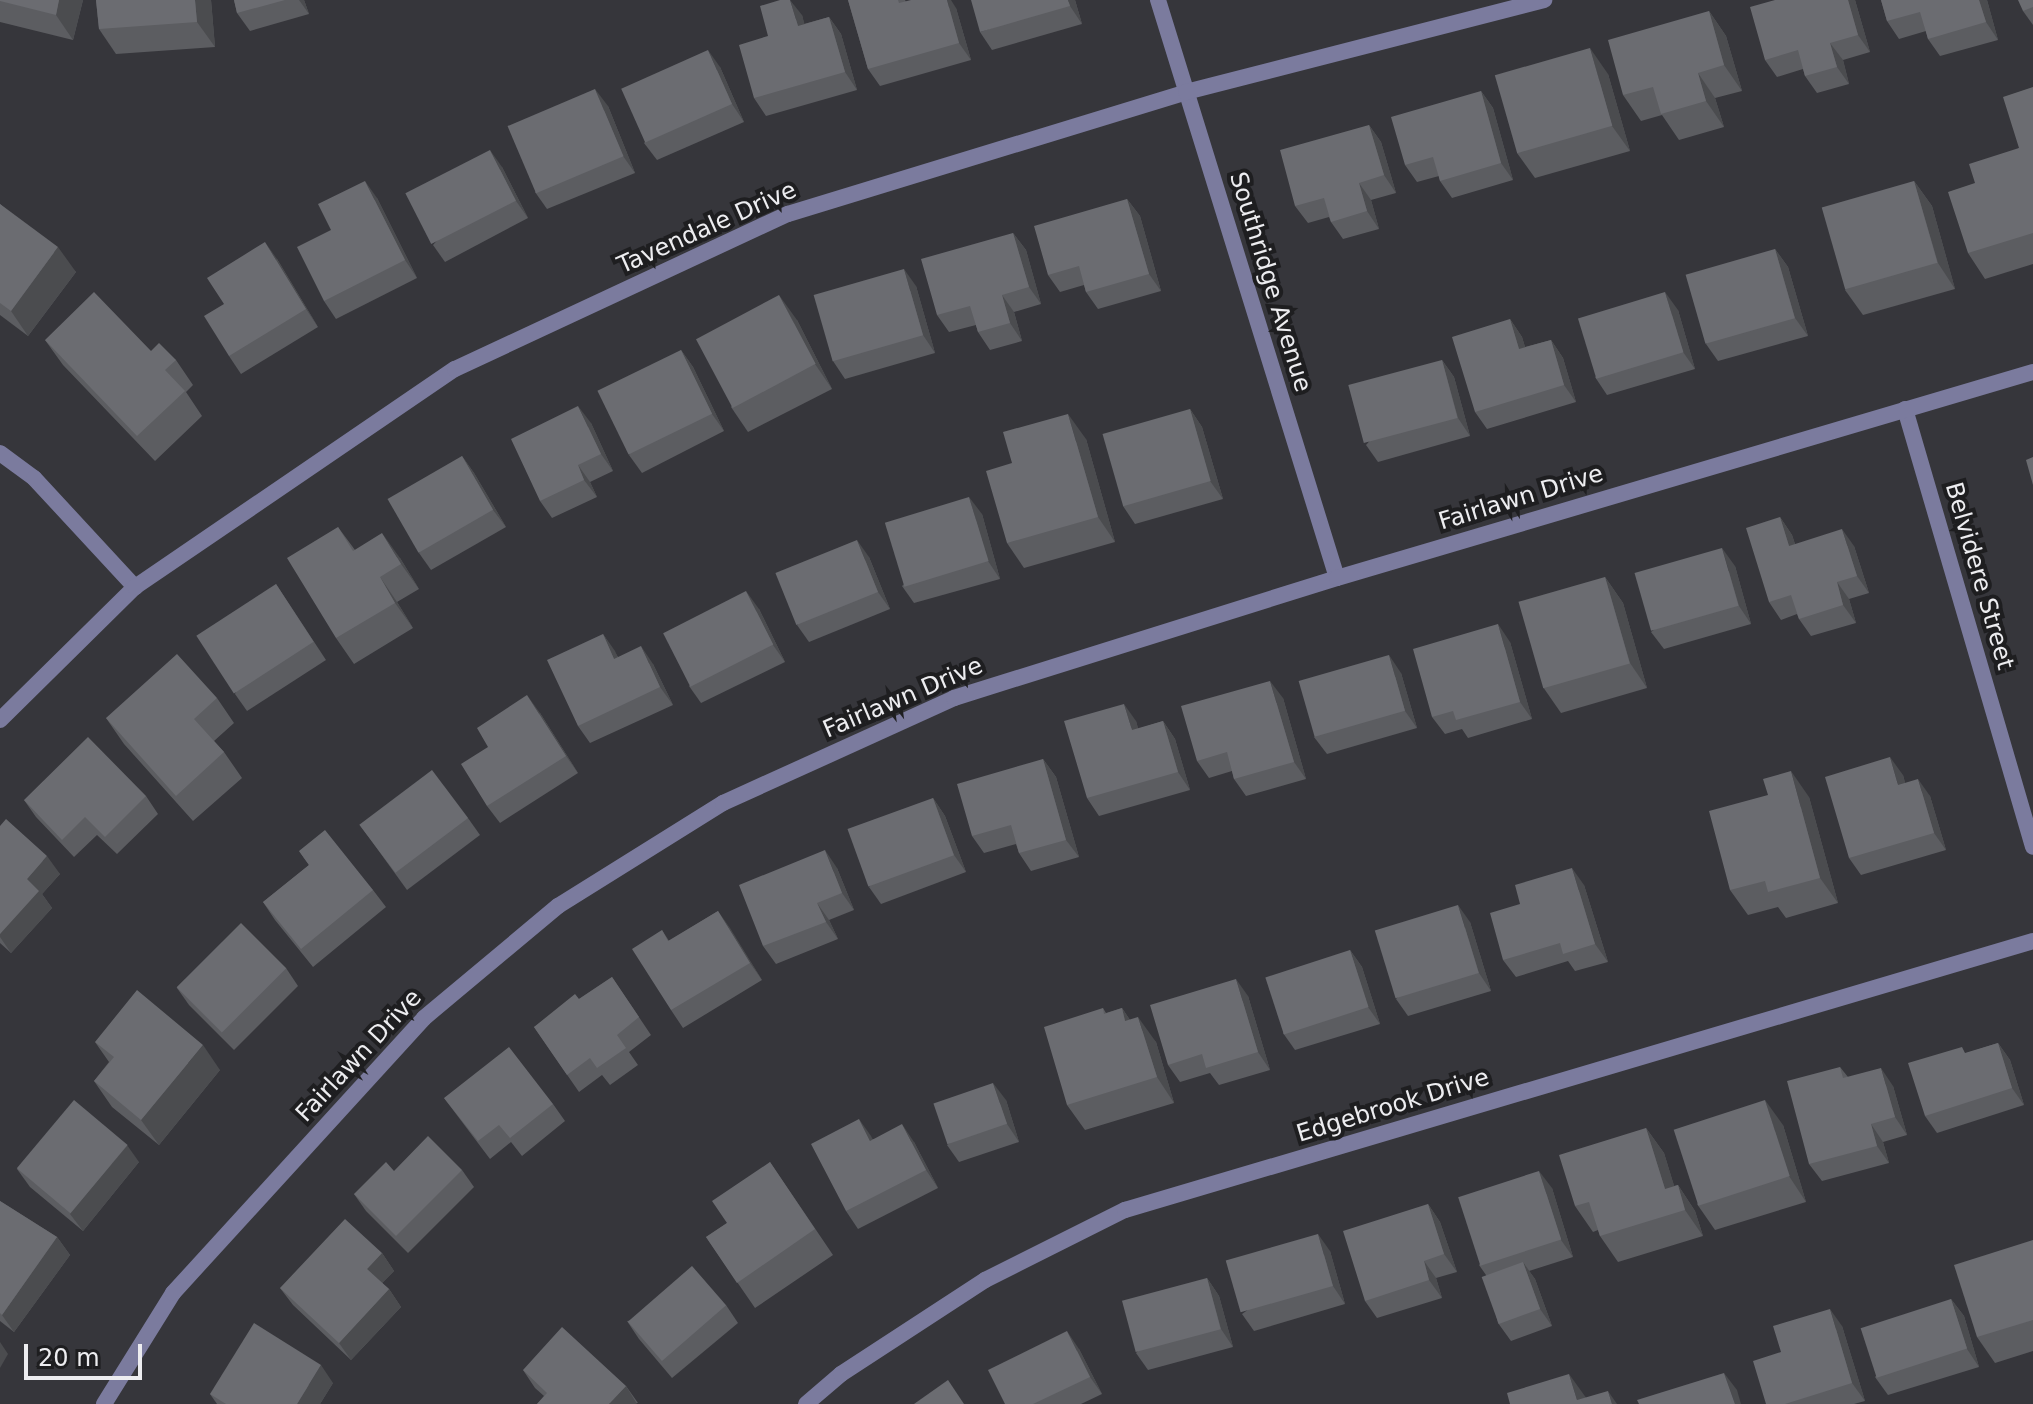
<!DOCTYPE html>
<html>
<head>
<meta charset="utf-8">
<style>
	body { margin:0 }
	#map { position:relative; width:2033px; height:1404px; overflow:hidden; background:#36363b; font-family:"DejaVu Sans",sans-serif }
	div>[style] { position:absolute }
	.minor>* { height:16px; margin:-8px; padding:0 8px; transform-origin:8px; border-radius:8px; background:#7b7b9e }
	.wall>* { inset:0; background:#5c5d61 }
	.shaded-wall>* { inset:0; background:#4b4c4f }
	.building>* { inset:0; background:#6b6c71; transform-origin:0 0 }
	span { translate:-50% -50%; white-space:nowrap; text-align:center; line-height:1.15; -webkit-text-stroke:8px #1e1e20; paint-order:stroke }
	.street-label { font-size:24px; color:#ededf0 }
	.scale { position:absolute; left:24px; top:1344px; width:118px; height:36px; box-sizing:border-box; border:4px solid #ededf0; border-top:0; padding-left:10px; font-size:24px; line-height:28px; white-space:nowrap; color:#ededf0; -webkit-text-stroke:6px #1e1e20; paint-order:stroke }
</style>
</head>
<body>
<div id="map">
	<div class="minor">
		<i style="left:1158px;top:0;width:605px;rotate:72.79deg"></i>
		<i style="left:1905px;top:409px;width:456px;rotate:73.7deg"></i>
		<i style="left:0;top:453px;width:42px;rotate:36.3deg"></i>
		<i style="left:34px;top:478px;width:149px;rotate:47.2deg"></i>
		<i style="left:0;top:720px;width:190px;rotate:-44.6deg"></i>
		<i style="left:135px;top:587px;width:387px;rotate:-34.3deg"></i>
		<i style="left:455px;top:369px;width:367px;rotate:-25deg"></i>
		<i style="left:788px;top:214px;width:416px;rotate:-17deg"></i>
		<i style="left:1186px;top:92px;width:370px;rotate:-14.4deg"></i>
		<i style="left:104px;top:1404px;width:131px;rotate:-58.1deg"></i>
		<i style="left:173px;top:1293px;width:372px;rotate:-47.6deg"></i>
		<i style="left:424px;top:1018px;width:175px;rotate:-39.9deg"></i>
		<i style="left:558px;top:906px;width:195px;rotate:-32deg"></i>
		<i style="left:723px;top:803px;width:254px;rotate:-24.4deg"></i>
		<i style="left:954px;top:698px;width:401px;rotate:-17.4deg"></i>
		<i style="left:1337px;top:578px;width:726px;rotate:-16.49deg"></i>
		<i style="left:806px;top:1404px;width:46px;rotate:-40.6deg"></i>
		<i style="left:841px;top:1374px;width:172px;rotate:-33.1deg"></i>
		<i style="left:985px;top:1280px;width:157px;rotate:-26.6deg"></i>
		<i style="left:1125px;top:1210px;width:947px;rotate:-16.5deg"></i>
	</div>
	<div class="wall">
		<i style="clip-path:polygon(0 0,83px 0,73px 40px,0 22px)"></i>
		<i style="clip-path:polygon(96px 0,211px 0,215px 47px,116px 54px,99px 29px)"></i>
		<i style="clip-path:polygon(234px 0,304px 0,309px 14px,250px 31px,237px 13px)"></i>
		<i style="clip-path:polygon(848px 0,905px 0,906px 2px,956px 8px,971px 60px,880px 86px,868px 69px)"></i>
		<i style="clip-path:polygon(1075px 0,1082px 24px,992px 50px,980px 32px)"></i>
		<i style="clip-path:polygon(1775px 0,1855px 0,1870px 52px,1843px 60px,1849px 84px,1817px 93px,1805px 76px,1803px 69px,1777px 77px,1765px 60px)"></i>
		<i style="clip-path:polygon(1881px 0,1987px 0,1998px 40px,1940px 56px,1928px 39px,1926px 31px,1899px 39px,1887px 21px)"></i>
		<i style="clip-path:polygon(2033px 0,2033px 25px,2023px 11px)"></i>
		<i style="clip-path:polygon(1709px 11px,1726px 36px,1742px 91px,1715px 98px,1724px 127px,1679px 140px,1662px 115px,1641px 121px,1623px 95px)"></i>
		<i style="clip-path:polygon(802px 15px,804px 24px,829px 17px,841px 34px,857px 90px,766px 116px,754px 98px,768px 36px)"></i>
		<i style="clip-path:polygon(720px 67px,744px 122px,657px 160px,644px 143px)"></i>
		<i style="clip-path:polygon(1608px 74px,1630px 151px,1535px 178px,1517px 153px)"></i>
		<i style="clip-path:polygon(2033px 87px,2033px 264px,1985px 279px,1968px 253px,1975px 183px,2019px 148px)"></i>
		<i style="clip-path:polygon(1481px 91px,1493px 108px,1513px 180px,1452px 198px,1440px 181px,1439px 176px,1417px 182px,1405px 165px)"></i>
		<i style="clip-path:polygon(608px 106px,635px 173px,547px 209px,535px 192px)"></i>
		<i style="clip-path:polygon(1369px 125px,1381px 142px,1396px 193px,1371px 200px,1379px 229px,1343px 239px,1331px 222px,1329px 217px,1308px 223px,1295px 206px)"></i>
		<i style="clip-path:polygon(502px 167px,528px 218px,445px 262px,433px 245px)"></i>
		<i style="clip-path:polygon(1914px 181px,1932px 206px,1955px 289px,1863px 315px,1845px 290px)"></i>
		<i style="clip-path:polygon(377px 198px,417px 278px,336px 319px,324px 301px,331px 230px)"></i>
		<i style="clip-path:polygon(1127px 199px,1140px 216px,1161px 291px,1098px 309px,1086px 292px,1084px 285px,1060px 292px,1048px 275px)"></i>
		<i style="clip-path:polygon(0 204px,76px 272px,28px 336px,0 315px)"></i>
		<i style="clip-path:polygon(1013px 233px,1026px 250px,1041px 304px,1014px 312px,1022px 341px,990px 350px,978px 332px,976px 325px,949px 332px,937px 315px)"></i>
		<i style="clip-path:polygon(1775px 249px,1788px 267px,1808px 336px,1718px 361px,1706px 344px)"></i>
		<i style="clip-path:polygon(277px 259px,318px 327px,241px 374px,229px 356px,224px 304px)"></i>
		<i style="clip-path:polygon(916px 286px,935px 353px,845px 379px,833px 361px)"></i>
		<i style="clip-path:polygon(1678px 310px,1695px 369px,1607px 395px,1595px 377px)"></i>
		<i style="clip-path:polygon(1510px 319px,1522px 337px,1525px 347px,1551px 340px,1563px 358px,1576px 402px,1487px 429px,1475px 412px)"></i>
		<i style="clip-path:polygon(797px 320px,832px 389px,748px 432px,731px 407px)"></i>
		<i style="clip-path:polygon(45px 340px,151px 351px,176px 360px,193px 385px,186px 392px,202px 416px,155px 461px,63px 365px)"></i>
		<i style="clip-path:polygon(681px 350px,693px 367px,724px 431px,642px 473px,629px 455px)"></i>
		<i style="clip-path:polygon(1442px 360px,1454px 377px,1470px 436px,1378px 462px,1366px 445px)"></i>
		<i style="clip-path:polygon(1190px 409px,1202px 427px,1223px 499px,1135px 524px,1123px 506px)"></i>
		<i style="clip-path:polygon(591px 423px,613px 471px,590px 482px,597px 497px,552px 518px,540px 501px)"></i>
		<i style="clip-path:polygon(1086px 439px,1115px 542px,1024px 568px,1007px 543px,1012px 463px)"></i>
		<i style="clip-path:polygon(462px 456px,474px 473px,506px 527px,431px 570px,419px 553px)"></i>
		<i style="clip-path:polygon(982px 514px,1000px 579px,914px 603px,902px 586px)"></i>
		<i style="clip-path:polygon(1780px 517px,1792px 535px,1795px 544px,1854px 546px,1869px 593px,1849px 599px,1856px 623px,1811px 636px,1799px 619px,1797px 614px,1781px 620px,1769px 602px)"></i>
		<i style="clip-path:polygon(338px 527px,355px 550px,400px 558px,419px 589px,397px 602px,413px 628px,354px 664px,336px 638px)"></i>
		<i style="clip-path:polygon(869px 557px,890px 609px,809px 642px,797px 625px)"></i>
		<i style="clip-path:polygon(1735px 566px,1751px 624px,1664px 649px,1651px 632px)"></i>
		<i style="clip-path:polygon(1605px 577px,1623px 603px,1647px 688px,1561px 713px,1543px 687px)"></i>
		<i style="clip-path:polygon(276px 584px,326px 660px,247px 711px,235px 694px)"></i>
		<i style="clip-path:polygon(759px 609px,785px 662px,701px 703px,689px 686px)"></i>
		<i style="clip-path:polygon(603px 634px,618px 657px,653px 664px,673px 705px,590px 743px,578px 726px)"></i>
		<i style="clip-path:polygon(1510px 642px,1532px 719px,1468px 738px,1462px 729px,1445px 734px,1432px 717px)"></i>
		<i style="clip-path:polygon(1401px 673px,1417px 728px,1327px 754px,1314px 737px)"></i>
		<i style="clip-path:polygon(217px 698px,234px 723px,214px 741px,224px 752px,242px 778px,193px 821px,124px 744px,106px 718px)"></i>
		<i style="clip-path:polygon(1283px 698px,1306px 779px,1246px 796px,1234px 779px,1232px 771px,1209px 778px,1197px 761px)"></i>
		<i style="clip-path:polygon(540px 713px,578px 773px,500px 823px,487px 806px)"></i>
		<i style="clip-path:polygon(1136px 721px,1138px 729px,1163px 721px,1175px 739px,1190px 790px,1099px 816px,1087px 798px)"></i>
		<i style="clip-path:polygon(1043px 759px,1056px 777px,1079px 857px,1031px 871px,1019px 853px,1016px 844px,984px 853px,972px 836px)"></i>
		<i style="clip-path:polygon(1903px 775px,1905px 783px,1930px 796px,1946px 850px,1861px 875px,1849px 858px)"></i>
		<i style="clip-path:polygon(146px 796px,158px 814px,117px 854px,97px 835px,74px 857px,36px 817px,24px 800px)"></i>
		<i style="clip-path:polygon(1809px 797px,1838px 903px,1786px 918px,1778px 907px,1748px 915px,1730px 890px)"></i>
		<i style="clip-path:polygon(933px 798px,945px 816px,966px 872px,881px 904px,869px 887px)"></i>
		<i style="clip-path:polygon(468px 818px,480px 835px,407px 890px,360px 825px)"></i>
		<i style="clip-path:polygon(0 826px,60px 874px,42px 894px,52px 908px,11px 953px,0 943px)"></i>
		<i style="clip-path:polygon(299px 851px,373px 890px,386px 907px,313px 967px,275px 920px,263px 902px,309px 865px)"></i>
		<i style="clip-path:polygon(837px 868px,854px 910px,829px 920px,838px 939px,776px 964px,763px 946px)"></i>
		<i style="clip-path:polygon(1584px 885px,1608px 962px,1575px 971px,1568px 961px,1516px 977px,1503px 960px)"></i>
		<i style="clip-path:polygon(718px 911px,762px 980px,683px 1028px,671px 1010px,662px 930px,669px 941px)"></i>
		<i style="clip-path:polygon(1470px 922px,1491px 991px,1408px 1016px,1396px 999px)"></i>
		<i style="clip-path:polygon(1350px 950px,1362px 967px,1380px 1024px,1295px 1050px,1283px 1033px)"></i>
		<i style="clip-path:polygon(286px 968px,298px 986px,234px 1050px,189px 1005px,177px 988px)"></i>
		<i style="clip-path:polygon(612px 977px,651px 1035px,629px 1052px,638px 1065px,610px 1085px,602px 1075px,579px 1092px,534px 1027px,579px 999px)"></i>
		<i style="clip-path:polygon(1248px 996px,1270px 1070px,1219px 1085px,1210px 1073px,1180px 1082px,1168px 1065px)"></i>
		<i style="clip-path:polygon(1103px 1008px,1106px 1013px,1122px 1008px,1130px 1020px,1156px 1042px,1174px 1103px,1085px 1130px,1067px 1105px)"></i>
		<i style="clip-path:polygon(95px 1042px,220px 1070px,159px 1145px,112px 1107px,94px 1081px,109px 1062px)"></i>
		<i style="clip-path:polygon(1998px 1043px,2010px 1060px,2024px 1105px,1937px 1133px,1925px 1116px,1967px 1053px)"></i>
		<i style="clip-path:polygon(1840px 1067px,1848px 1077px,1893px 1086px,1907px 1135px,1883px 1142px,1889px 1163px,1822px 1181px,1809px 1164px)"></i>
		<i style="clip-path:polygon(444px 1098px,553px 1104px,565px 1121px,522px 1156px,511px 1142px,490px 1159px)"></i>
		<i style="clip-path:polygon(1006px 1100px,1019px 1142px,959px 1162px,947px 1145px)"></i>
		<i style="clip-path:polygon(1783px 1125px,1806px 1202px,1715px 1230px,1697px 1204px)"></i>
		<i style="clip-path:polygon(1646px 1128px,1664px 1153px,1674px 1186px,1678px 1185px,1695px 1211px,1703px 1236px,1618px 1262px,1600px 1236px,1598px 1230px,1593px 1232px,1575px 1206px)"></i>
		<i style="clip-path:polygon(872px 1139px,914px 1142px,938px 1188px,858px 1229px,846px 1211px)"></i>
		<i style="clip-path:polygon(139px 1162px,83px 1231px,30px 1187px,17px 1169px)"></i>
		<i style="clip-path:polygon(770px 1162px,833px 1255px,755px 1308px,706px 1237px,727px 1223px)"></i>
		<i style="clip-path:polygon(462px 1170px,474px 1187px,408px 1253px,366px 1211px,354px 1194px)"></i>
		<i style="clip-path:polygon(1552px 1188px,1573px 1257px,1529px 1271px,1535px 1279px,1552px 1326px,1511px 1341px,1498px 1323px,1486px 1275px,1479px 1265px)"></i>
		<i style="clip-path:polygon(0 1201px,57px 1237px,70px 1255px,14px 1332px,0 1321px)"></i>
		<i style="clip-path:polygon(1428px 1204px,1440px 1222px,1457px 1272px,1436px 1278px,1442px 1298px,1377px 1318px,1365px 1301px)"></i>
		<i style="clip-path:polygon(2033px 1240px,2033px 1351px,1995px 1363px,1977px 1337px)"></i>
		<i style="clip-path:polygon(1330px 1251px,1345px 1304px,1254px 1331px,1242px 1314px)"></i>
		<i style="clip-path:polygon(382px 1253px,394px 1271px,382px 1283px,389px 1289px,401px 1307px,351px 1360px,293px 1305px,280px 1288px)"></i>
		<i style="clip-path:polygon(1207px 1278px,1219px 1296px,1233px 1347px,1148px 1370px,1136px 1353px)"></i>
		<i style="clip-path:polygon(1951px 1299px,1964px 1316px,1979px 1367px,1888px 1395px,1875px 1377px)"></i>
		<i style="clip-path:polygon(726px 1305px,738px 1323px,672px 1378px,639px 1339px,627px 1321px)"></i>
		<i style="clip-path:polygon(1842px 1326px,1865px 1401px,1854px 1404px,1766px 1404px,1781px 1352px)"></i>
		<i style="clip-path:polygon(1079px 1349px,1102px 1394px,1081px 1404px,1005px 1404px)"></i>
		<i style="clip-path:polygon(523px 1370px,626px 1386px,638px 1403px,537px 1404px,544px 1396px,535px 1388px)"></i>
		<i style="clip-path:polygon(333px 1383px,320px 1404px,217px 1404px,210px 1394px)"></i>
	</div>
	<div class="shaded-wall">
		<i style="clip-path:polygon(59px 0,83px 0,73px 40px,56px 15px)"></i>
		<i style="clip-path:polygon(195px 0,211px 0,215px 47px,197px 22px)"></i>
		<i style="clip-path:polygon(299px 0,304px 0,309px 14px)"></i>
		<i style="clip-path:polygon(790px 0,802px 15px,810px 43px,798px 26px)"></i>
		<i style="clip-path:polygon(947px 0,951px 0,956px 8px,971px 60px,959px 43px)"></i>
		<i style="clip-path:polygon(1068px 0,1075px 0,1082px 24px,1070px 6px)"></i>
		<i style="clip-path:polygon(1848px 0,1855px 0,1870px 52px,1858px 35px)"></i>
		<i style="clip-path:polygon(1979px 0,1987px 0,1998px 40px,1986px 22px)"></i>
		<i style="clip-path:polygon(1709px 11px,1726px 36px,1742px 91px,1724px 65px)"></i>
		<i style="clip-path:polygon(829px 17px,841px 34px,857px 90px,845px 72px)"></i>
		<i style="clip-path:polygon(1830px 43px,1843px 60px,1849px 84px,1837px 67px)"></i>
		<i style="clip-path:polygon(1590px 48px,1608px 74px,1630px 151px,1612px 126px)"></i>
		<i style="clip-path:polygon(708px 50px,720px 67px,744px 122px,732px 104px)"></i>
		<i style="clip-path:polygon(1698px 73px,1715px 98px,1724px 127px,1706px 101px)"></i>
		<i style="clip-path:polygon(595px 89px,608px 106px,635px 173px,623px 156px)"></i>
		<i style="clip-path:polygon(1481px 91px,1493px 108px,1513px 180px,1501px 163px)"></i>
		<i style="clip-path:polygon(1369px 125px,1381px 142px,1396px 193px,1384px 175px)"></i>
		<i style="clip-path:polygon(490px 150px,502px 167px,528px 218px,516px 201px)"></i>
		<i style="clip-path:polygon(365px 181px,377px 198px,417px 278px,405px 260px)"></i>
		<i style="clip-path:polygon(1914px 181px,1932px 206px,1955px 289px,1938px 263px)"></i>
		<i style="clip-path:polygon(1359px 183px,1371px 200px,1379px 229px,1367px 211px)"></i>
		<i style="clip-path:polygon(1127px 199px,1140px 216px,1161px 291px,1149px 274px)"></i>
		<i style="clip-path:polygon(1013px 233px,1026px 250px,1041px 304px,1029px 287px)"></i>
		<i style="clip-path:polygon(265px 242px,277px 259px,318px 327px,306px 309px)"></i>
		<i style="clip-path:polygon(58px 247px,76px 272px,28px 336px,11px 311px)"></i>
		<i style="clip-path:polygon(1775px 249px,1788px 267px,1808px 336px,1795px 318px)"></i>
		<i style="clip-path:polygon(904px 269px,916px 286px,935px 353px,923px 335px)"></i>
		<i style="clip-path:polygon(1665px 292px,1678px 310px,1695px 369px,1683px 352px)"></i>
		<i style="clip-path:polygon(779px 295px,797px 320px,832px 389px,815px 364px)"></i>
		<i style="clip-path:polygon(1002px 295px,1014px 312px,1022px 341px,1010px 323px)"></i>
		<i style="clip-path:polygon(1510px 319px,1522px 337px,1531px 367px,1519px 349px)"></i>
		<i style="clip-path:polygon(1551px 340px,1563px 358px,1576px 402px,1564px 385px)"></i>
		<i style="clip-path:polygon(681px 350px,693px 367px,724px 431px,712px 414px)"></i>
		<i style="clip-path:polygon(1442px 360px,1454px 377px,1470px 436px,1458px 418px)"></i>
		<i style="clip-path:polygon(578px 406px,591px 423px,613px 471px,601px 454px)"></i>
		<i style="clip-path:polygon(1190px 409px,1202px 427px,1223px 499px,1210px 481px)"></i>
		<i style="clip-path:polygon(1068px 414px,1086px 439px,1115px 542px,1098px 517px)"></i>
		<i style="clip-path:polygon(462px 456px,474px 473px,506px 527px,493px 510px)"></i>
		<i style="clip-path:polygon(578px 465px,590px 482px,597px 497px,584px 480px)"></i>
		<i style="clip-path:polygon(969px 497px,982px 514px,1000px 579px,988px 561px)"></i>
		<i style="clip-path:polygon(1780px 517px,1792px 535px,1801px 563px,1789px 546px)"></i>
		<i style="clip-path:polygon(1842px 529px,1854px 546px,1869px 593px,1857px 576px)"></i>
		<i style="clip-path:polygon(382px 533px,400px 558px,419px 589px,401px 564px)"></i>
		<i style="clip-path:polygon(857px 540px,869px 557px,890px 609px,878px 592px)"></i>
		<i style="clip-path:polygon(1722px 548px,1735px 566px,1751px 624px,1739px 606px)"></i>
		<i style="clip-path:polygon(380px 577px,397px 602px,413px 628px,395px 603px)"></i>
		<i style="clip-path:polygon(1605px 577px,1623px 603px,1647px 688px,1630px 663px)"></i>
		<i style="clip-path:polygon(1837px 582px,1849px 599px,1856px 623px,1843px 605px)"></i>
		<i style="clip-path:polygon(746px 591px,759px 609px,785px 662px,773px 645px)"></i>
		<i style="clip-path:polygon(1498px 624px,1510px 642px,1532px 719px,1520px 702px)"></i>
		<i style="clip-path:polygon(603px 634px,615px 651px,626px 676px,614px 659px)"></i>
		<i style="clip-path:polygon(641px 646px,653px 664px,673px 705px,660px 687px)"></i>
		<i style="clip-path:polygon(1389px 655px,1401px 673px,1417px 728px,1405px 711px)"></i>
		<i style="clip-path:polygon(1270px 681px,1283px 698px,1306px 779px,1294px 762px)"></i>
		<i style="clip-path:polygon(527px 695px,540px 713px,578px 773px,566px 756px)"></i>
		<i style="clip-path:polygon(1124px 704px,1136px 721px,1144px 748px,1132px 730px)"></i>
		<i style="clip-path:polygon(1163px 721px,1175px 739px,1190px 790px,1178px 772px)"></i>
		<i style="clip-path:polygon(1890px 757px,1903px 775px,1910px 802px,1898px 785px)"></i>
		<i style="clip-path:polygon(1043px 759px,1056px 777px,1079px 857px,1066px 840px)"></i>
		<i style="clip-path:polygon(1791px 771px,1809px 797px,1838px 903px,1820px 878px)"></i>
		<i style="clip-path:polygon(1918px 779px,1930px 796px,1946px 850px,1934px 833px)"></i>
		<i style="clip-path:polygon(933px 798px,945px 816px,966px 872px,954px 855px)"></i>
		<i style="clip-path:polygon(825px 850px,837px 868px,854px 910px,842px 893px)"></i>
		<i style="clip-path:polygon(47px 856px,60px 874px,42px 894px,52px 908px,11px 953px,0 937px,0 934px,27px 879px)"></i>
		<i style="clip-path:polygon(1572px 868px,1584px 885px,1608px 962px,1595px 944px)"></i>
		<i style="clip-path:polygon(817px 903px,829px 920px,838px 939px,826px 922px)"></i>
		<i style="clip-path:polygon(1458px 905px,1470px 922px,1491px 991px,1479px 973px)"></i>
		<i style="clip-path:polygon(718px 911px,730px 928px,762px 980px,750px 963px)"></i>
		<i style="clip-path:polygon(1350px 950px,1362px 967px,1380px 1024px,1368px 1007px)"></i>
		<i style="clip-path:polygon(1236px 979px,1248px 996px,1270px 1070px,1258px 1052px)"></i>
		<i style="clip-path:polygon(1122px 1008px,1139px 1034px,1125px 1021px)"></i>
		<i style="clip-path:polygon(1138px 1017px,1156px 1042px,1174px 1103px,1157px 1077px)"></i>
		<i style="clip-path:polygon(1998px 1043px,2010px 1060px,2024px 1105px,2012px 1088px)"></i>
		<i style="clip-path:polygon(203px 1045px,220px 1070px,159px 1145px,141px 1120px)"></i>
		<i style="clip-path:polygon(1881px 1068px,1893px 1086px,1907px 1135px,1895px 1117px)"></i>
		<i style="clip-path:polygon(993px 1083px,1006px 1100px,1019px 1142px,1007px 1124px)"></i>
		<i style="clip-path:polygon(1765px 1100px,1783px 1125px,1806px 1202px,1789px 1176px)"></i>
		<i style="clip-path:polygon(859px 1119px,871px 1136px,882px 1158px,870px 1141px)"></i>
		<i style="clip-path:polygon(902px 1124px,914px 1142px,938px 1188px,926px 1170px)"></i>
		<i style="clip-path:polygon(1871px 1124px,1883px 1142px,1889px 1163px,1877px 1146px)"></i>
		<i style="clip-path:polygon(1646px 1128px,1664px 1153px,1682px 1211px,1665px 1189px)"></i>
		<i style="clip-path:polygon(127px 1145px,139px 1162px,83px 1231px,70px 1214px)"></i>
		<i style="clip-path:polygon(1539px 1171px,1552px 1188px,1573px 1257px,1561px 1240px)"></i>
		<i style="clip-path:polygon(1678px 1185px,1695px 1211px,1703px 1236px,1685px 1210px)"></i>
		<i style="clip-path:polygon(1428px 1204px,1440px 1222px,1457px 1272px,1444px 1254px)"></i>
		<i style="clip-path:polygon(1318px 1234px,1330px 1251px,1345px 1304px,1333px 1286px)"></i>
		<i style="clip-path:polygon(57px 1237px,70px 1255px,14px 1332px,2px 1315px)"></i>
		<i style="clip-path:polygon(382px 1253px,394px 1271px,379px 1286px,367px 1269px)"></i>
		<i style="clip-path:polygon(1424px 1261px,1436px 1278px,1442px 1298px,1429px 1280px)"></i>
		<i style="clip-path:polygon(1523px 1262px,1535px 1279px,1552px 1326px,1540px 1309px)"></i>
		<i style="clip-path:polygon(1207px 1278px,1219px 1296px,1233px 1347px,1221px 1329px)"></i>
		<i style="clip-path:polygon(389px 1289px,401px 1307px,351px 1360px,339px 1343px)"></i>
		<i style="clip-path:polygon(1951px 1299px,1964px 1316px,1979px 1367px,1967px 1349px)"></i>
		<i style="clip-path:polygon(1830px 1309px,1842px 1326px,1865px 1401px,1852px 1383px)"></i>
		<i style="clip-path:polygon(1067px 1331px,1079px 1349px,1102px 1394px,1090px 1377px)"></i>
		<i style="clip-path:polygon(0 1342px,8px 1354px,0 1368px)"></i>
		<i style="clip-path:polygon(321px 1365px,333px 1383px,320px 1404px,297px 1404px)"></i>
		<i style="clip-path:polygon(1724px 1373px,1737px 1390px,1741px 1404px,1735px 1404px)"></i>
		<i style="clip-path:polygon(1569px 1374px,1587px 1399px,1577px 1400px)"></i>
		<i style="clip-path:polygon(626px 1386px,637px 1404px,609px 1404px)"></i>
		<i style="clip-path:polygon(1608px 1391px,1617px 1404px,1612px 1404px)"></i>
	</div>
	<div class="building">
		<i style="clip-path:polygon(0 0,59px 0,56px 15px,0 1px)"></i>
		<i style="clip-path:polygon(96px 0,195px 0,197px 22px,99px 29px)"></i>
		<i style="clip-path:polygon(234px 0,285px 0,237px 13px)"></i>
		<i style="clip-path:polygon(780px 0,790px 0,798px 26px,829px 17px,845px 72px,754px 98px,739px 45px,768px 36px,760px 6px)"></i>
		<i style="clip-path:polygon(848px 0,898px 0,899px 3px,911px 0,947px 0,959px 43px,868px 69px)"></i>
		<i style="clip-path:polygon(971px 0,1068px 0,1070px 6px,980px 32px)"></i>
		<i style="clip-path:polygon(1775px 0,1848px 0,1858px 35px,1830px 43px,1837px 67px,1805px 76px,1798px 50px,1765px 60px,1750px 7px)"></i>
		<i style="clip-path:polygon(1881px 0,1979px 0,1986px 22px,1928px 39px,1920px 12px,1887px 21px)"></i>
		<i style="clip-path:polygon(2018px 0,2033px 0,2033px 7px,2023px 11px)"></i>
		<i style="clip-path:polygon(1709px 11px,1724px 65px,1698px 73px,1706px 101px,1661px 114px,1653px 87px,1623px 95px,1608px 40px)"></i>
		<i style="left:1590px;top:48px;width:81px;height:99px;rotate:74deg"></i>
		<i style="left:708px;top:50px;width:59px;height:95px;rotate:66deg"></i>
		<i style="clip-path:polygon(2033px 87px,2033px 233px,1968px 253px,1948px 192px,1975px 183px,1969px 164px,2019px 148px,2003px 97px)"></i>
		<i style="left:595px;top:89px;width:73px;height:95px;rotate:67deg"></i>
		<i style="clip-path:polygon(1481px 91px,1501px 163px,1440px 181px,1433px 157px,1405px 165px,1391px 117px)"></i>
		<i style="clip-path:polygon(1369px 125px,1384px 175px,1359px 183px,1367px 211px,1331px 222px,1324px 198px,1295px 206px,1280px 150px)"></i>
		<i style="left:490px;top:150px;width:57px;height:95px;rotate:63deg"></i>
		<i style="clip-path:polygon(365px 181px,405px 260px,324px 301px,297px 247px,331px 230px,318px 204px)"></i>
		<i style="left:1914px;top:181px;width:85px;height:96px;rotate:74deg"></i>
		<i style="clip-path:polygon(1127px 199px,1149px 274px,1086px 292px,1079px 266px,1048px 275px,1034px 226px)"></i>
		<i style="clip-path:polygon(0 204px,58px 247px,11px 311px,0 303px)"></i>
		<i style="clip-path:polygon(1013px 233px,1029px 287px,1002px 295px,1010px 323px,978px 332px,970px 306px,937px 315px,921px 259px)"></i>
		<i style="clip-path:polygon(265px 242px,306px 309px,229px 356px,204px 316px,224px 304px,207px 278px)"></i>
		<i style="left:1775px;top:249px;width:72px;height:93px;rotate:74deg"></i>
		<i style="left:904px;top:269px;width:69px;height:94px;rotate:74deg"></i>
		<i style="clip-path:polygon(94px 292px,151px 351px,159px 343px,176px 360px,165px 370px,185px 391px,137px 436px,45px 340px)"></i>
		<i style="left:1665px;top:292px;width:63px;height:91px;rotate:73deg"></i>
		<i style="left:779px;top:295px;width:78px;height:94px;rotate:62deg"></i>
		<i style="clip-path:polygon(1510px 319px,1519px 349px,1551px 340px,1564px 385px,1475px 412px,1452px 337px)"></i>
		<i style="left:681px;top:350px;width:71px;height:93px;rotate:64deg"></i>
		<i style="left:1442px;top:360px;width:60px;height:97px;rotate:75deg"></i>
		<i style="clip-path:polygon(578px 406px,601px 454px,578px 465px,584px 480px,540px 501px,511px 439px)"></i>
		<i style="left:1190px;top:409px;width:75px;height:91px;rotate:74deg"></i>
		<i style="clip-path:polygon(1068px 414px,1098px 517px,1007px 543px,986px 471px,1012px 463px,1003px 432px)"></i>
		<i style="left:462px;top:456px;width:62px;height:86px;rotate:60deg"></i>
		<i style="clip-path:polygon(2033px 457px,2033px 485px,2026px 460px)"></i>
		<i style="left:969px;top:497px;width:67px;height:88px;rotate:73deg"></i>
		<i style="clip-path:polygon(1780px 517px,1789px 546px,1842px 529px,1857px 576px,1837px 582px,1843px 605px,1799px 619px,1791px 595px,1769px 602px,1746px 528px)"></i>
		<i style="clip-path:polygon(338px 527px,353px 551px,382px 533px,401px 564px,380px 577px,395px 603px,336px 638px,287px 558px)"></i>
		<i style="left:857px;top:540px;width:56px;height:88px;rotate:68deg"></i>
		<i style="left:1722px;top:548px;width:60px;height:91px;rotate:74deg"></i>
		<i style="left:1605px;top:577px;width:90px;height:90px;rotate:74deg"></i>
		<i style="left:276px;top:584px;width:69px;height:95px;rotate:57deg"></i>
		<i style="left:746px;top:591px;width:60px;height:93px;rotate:63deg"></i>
		<i style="clip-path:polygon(1498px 624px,1520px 702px,1456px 720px,1453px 711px,1432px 717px,1413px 649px)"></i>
		<i style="clip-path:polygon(603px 634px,614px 659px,641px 646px,660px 687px,578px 726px,547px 660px)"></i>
		<i style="clip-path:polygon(177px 654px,217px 698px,194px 719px,224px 752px,176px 796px,106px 718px)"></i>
		<i style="left:1389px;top:655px;width:58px;height:94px;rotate:74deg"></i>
		<i style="clip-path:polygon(1270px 681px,1294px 762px,1234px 779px,1227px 752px,1197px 761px,1181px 706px)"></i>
		<i style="clip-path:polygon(527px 695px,566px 756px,487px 806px,461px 764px,488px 747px,477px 728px)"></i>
		<i style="clip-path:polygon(1124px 704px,1132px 730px,1163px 721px,1178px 772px,1087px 798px,1064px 721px)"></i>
		<i style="clip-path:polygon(88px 737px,146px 796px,105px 837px,85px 817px,62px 840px,24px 800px)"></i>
		<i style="clip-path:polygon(1890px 757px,1898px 785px,1918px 779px,1934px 833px,1849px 858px,1825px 777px)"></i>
		<i style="clip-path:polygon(1043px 759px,1066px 840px,1019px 853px,1011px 825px,972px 836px,957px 784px)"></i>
		<i style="left:432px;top:770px;width:60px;height:91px;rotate:53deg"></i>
		<i style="clip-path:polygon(1791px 771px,1820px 878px,1768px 892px,1765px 881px,1730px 890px,1709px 811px,1768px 795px,1763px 779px)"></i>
		<i style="left:933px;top:798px;width:61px;height:91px;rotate:70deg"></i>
		<i style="clip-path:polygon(6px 819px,47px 856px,27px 879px,39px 891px,0 934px,0 826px)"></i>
		<i style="clip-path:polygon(325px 830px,373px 890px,301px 949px,263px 902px,309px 865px,299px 851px)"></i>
		<i style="clip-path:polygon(825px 850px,842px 893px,817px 903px,826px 922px,763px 946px,739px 885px)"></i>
		<i style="clip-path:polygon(1572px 868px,1595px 944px,1563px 954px,1560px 943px,1503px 960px,1490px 913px,1520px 904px,1515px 885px)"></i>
		<i style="left:1458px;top:905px;width:71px;height:87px;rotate:73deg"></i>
		<i style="clip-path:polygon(718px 911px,750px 963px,671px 1010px,632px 949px,662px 930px,668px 941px)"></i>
		<i style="left:241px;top:923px;width:64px;height:91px;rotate:45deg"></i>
		<i style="left:1350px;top:950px;width:60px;height:89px;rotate:72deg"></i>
		<i style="clip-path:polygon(612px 977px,639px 1017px,617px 1035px,626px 1048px,597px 1068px,590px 1058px,567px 1075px,534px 1027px,575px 994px,579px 999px)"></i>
		<i style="clip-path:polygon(1236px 979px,1258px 1052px,1206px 1068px,1202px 1054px,1168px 1065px,1150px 1005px)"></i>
		<i style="clip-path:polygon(137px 990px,203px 1045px,141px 1120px,94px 1081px,114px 1057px,95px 1042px)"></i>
		<i style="clip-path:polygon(1103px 1008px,1104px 1014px,1122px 1008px,1125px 1021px,1138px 1017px,1157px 1077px,1067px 1105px,1044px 1027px)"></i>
		<i style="clip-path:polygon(1998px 1043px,2012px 1088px,1925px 1116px,1908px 1063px,1962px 1047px,1965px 1053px)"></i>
		<i style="clip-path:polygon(509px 1047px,553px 1104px,510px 1138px,499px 1125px,478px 1141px,444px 1098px)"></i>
		<i style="clip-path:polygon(1840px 1067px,1843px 1078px,1881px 1068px,1895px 1117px,1871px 1124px,1877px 1146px,1809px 1164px,1787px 1081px)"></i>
		<i style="left:993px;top:1083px;width:43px;height:63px;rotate:71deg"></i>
		<i style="left:74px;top:1100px;width:70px;height:89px;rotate:40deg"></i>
		<i style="left:1765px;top:1100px;width:80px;height:96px;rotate:72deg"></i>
		<i style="clip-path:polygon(859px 1119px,870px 1141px,902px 1124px,926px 1170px,846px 1211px,811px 1144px)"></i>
		<i style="clip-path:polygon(1646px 1128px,1665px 1189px,1678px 1185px,1685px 1210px,1600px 1236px,1589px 1202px,1575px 1206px,1559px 1155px)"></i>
		<i style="clip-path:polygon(428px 1136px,462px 1170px,396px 1236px,354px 1194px,386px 1162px,394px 1171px)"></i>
		<i style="clip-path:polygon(770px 1162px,815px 1229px,737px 1283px,706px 1237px,727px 1223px,712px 1201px)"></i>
		<i style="left:1539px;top:1171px;width:72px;height:85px;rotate:72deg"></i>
		<i style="clip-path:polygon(0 1201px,57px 1237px,2px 1315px,0 1313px)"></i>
		<i style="clip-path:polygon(1428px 1204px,1444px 1254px,1424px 1261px,1429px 1280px,1365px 1301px,1343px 1231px)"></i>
		<i style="clip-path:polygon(345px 1219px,382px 1253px,367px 1269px,389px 1289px,339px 1343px,280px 1288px)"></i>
		<i style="left:1318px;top:1234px;width:54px;height:96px;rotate:74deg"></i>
		<i style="clip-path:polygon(2033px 1240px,2033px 1320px,1977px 1337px,1954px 1265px)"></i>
		<i style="left:1523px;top:1262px;width:50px;height:44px;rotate:70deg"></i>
		<i style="left:692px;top:1266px;width:52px;height:85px;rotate:49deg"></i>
		<i style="left:1207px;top:1278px;width:53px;height:88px;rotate:75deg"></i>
		<i style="left:1951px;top:1299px;width:52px;height:95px;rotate:72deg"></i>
		<i style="clip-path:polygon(1830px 1309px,1852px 1383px,1785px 1404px,1766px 1404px,1753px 1361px,1781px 1352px,1773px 1326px)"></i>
		<i style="clip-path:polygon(254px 1323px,321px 1365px,297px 1404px,226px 1404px,210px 1394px)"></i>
		<i style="clip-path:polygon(562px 1327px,626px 1386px,609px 1404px,537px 1404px,547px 1393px,523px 1370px)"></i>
		<i style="clip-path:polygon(1067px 1331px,1090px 1377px,1033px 1404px,1005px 1404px,988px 1370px)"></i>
		<i style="clip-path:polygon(1724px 1373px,1735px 1404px,1639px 1404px,1637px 1400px)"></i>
		<i style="clip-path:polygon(1569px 1374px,1577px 1400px,1608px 1391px,1612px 1404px,1510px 1404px,1507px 1393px)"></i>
		<i style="clip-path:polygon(948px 1380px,964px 1404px,914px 1404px)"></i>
	</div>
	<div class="street-label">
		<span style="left:707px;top:228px;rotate:-24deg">Tavendale Drive</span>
		<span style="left:1270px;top:282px;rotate:73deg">Southridge Avenue</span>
		<span style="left:1521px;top:498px;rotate:-17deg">Fairlawn Drive</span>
		<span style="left:1979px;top:576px;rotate:74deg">Belvidere Street</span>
		<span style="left:903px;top:698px;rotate:-23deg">Fairlawn Drive</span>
		<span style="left:359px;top:1056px;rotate:-47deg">Fairlawn Drive</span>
		<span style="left:1393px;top:1106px;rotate:-17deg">Edgebrook Drive</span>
	</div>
	<div class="scale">20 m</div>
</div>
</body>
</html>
